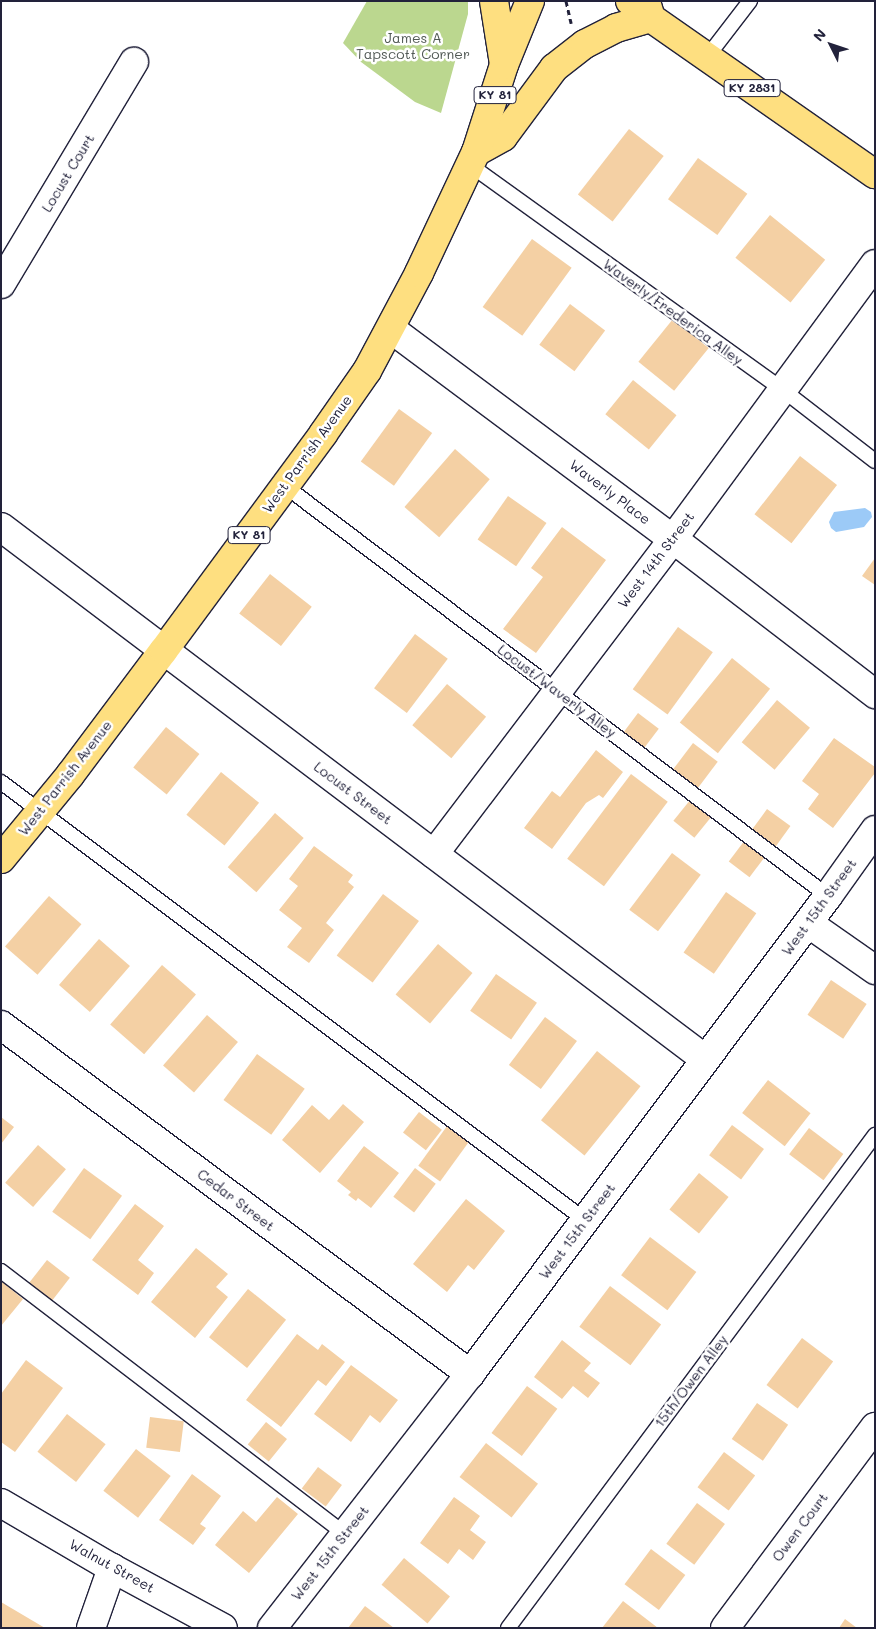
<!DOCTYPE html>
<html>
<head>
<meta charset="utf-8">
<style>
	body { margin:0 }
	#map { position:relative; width:876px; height:1629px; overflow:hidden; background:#fff; font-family:Mali,sans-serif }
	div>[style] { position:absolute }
	.green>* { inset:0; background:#bbd78f }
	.water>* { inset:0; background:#9ccaf7 }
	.building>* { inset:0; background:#f4d0a4; transform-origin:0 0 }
	.path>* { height:3px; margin-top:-1.5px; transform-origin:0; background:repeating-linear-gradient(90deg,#22223b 0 5px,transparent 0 9px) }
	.roads { filter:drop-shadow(1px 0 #22223b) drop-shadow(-1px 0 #22223b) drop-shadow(0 1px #22223b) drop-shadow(0 -1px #22223b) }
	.lane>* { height:14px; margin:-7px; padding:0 7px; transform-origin:7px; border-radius:7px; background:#fff }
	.street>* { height:28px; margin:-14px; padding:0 14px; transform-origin:14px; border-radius:14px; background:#fff }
	.primary>* { height:28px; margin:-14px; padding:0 14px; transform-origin:14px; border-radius:14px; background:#fedf80 }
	span { translate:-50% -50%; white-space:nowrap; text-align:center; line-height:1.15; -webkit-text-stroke:5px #fff; paint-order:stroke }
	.shield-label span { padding:1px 4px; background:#fff; border:1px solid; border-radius:4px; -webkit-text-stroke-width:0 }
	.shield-label { font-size:12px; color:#22223b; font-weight:700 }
	.park-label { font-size:14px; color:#505854 }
	.street-label { font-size:14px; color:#22223b }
	.frame { position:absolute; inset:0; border:2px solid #22223b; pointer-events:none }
	.north { position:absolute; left:806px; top:20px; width:50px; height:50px; -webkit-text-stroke:4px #fff; paint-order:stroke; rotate:311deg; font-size:14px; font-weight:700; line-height:20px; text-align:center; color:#22223b }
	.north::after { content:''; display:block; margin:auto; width:18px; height:22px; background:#22223b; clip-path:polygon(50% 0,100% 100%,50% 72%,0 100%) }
</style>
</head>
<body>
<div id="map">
	<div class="green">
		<i style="clip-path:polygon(367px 1px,468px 1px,468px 14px,441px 113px,415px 102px,361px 62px,343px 43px)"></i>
	</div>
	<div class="water">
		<i style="clip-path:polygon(865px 508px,871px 512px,872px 517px,864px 527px,836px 532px,831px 528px,829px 522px,834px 512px)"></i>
	</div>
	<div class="building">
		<i style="left:629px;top:129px;width:44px;height:83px;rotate:38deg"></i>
		<i style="left:698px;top:158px;width:61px;height:51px;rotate:36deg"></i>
		<i style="left:770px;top:215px;width:71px;height:55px;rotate:39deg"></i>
		<i style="left:532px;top:239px;width:49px;height:84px;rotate:36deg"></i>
		<i style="left:570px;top:304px;width:44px;height:51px;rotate:37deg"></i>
		<i style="left:673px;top:319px;width:46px;height:55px;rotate:39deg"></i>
		<i style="left:633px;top:380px;width:56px;height:44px;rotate:39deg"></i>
		<i style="left:399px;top:409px;width:41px;height:65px;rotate:36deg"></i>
		<i style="left:455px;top:449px;width:46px;height:77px;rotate:41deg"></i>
		<i style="left:800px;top:456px;width:47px;height:74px;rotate:38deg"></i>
		<i style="left:508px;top:496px;width:47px;height:53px;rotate:35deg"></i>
		<i style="clip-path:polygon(562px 527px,606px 560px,536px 653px,503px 629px,543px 577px,531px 568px)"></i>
		<i style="clip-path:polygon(875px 558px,875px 585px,862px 576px)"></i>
		<i style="left:270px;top:574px;width:53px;height:50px;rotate:38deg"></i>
		<i style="left:678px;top:627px;width:43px;height:77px;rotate:36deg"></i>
		<i style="left:415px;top:634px;width:41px;height:68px;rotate:37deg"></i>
		<i style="left:732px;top:658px;width:49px;height:83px;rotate:39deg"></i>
		<i style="left:447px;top:684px;width:51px;height:54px;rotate:40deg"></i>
		<i style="left:777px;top:700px;width:43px;height:55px;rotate:40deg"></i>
		<i style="left:638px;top:713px;width:26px;height:24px;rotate:37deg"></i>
		<i style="left:166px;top:727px;width:43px;height:52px;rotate:39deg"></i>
		<i style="clip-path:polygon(834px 738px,875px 767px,875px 773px,833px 828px,808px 809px,819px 794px,802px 781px)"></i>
		<i style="left:693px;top:743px;width:31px;height:33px;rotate:37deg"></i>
		<i style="clip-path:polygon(596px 750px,623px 772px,603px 798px,599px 795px,586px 803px,552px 849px,524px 828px,552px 791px,560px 797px)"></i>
		<i style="left:221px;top:772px;width:49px;height:55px;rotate:39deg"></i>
		<i style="left:631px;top:774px;width:46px;height:106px;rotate:37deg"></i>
		<i style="left:691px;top:799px;width:27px;height:28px;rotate:39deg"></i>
		<i style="left:767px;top:809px;width:29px;height:27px;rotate:36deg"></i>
		<i style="left:275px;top:813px;width:38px;height:72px;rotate:41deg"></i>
		<i style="left:745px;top:840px;width:26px;height:27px;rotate:37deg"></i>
		<i style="clip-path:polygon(314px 846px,353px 875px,348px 882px,354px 887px,326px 923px,334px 930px,309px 963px,287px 947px,302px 928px,279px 910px,298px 886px,289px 879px)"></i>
		<i style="left:672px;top:853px;width:36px;height:71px;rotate:37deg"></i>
		<i style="left:726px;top:892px;width:37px;height:74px;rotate:35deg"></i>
		<i style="left:383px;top:894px;width:45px;height:77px;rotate:37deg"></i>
		<i style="left:49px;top:896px;width:43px;height:67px;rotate:41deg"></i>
		<i style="left:99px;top:939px;width:41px;height:61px;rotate:41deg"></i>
		<i style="left:438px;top:944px;width:45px;height:66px;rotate:40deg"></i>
		<i style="left:162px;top:965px;width:45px;height:79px;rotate:41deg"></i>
		<i style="left:496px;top:974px;width:50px;height:45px;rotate:35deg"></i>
		<i style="left:831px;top:980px;width:43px;height:42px;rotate:34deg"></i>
		<i style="left:207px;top:1015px;width:41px;height:67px;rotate:41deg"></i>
		<i style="left:545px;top:1017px;width:40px;height:60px;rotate:37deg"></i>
		<i style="left:597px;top:1051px;width:56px;height:89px;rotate:39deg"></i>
		<i style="left:257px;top:1054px;width:59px;height:57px;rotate:36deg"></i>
		<i style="left:768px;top:1080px;width:54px;height:42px;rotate:38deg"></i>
		<i style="clip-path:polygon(343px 1104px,364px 1122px,320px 1173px,282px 1140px,312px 1105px,329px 1120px)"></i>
		<i style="left:419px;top:1112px;width:29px;height:26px;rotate:38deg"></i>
		<i style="clip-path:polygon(1px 1117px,14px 1127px,1px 1144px)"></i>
		<i style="left:450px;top:1122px;width:27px;height:54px;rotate:36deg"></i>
		<i style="left:732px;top:1125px;width:40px;height:38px;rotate:37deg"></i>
		<i style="left:809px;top:1128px;width:43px;height:33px;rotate:37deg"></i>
		<i style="left:38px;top:1145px;width:37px;height:50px;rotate:41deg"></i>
		<i style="clip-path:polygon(364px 1146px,399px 1173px,371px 1208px,358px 1198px,356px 1201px,348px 1195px,351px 1192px,337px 1181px)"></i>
		<i style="left:84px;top:1168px;width:47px;height:54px;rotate:36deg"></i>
		<i style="left:415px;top:1168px;width:26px;height:36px;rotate:37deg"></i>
		<i style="left:699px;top:1173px;width:38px;height:47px;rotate:39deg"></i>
		<i style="clip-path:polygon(466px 1199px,505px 1231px,474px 1270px,468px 1265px,447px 1292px,413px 1264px)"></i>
		<i style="clip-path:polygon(135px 1204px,164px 1226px,138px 1260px,154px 1273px,138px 1295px,92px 1260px)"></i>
		<i style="left:650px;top:1237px;width:58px;height:48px;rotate:37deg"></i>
		<i style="clip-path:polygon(196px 1248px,228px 1274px,216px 1287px,228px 1297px,195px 1338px,151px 1302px)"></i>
		<i style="left:47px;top:1260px;width:29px;height:29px;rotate:38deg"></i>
		<i style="clip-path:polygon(1px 1281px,23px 1299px,1px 1326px)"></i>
		<i style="left:610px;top:1286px;width:64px;height:51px;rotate:37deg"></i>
		<i style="left:248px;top:1289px;width:49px;height:62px;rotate:39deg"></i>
		<i style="clip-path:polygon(297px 1334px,318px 1350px,322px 1344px,345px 1362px,326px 1386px,318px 1380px,281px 1427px,246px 1400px)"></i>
		<i style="left:802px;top:1338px;width:39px;height:59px;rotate:37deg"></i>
		<i style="clip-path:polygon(562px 1340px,591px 1363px,584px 1371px,600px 1383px,588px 1398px,573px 1386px,562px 1399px,534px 1377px)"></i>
		<i style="clip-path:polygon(26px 1360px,63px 1388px,15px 1452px,1px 1442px,1px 1394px)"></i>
		<i style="clip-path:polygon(351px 1365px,398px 1400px,380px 1423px,370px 1415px,351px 1442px,314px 1414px)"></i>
		<i style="left:527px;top:1386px;width:38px;height:59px;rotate:37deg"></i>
		<i style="left:757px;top:1403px;width:38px;height:44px;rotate:35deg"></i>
		<i style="left:67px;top:1414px;width:49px;height:48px;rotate:38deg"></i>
		<i style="left:150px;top:1417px;width:34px;height:31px;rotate:7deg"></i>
		<i style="left:266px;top:1422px;width:27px;height:29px;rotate:39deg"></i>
		<i style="left:486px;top:1443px;width:66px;height:43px;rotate:38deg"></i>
		<i style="left:136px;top:1449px;width:44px;height:53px;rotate:38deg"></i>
		<i style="left:724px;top:1452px;width:39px;height:44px;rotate:37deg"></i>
		<i style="left:318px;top:1467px;width:30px;height:27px;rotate:37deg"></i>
		<i style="clip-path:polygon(192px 1474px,221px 1496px,200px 1524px,206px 1528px,193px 1545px,159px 1520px)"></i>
		<i style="clip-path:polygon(277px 1497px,298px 1514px,249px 1573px,215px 1545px,243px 1511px,256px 1522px)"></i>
		<i style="clip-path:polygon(454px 1497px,480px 1516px,470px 1530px,486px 1542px,473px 1560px,459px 1549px,448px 1564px,420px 1543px)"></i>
		<i style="left:697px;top:1503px;width:35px;height:51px;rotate:37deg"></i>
		<i style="left:651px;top:1549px;width:43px;height:44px;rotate:37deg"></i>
		<i style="left:404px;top:1558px;width:60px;height:35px;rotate:40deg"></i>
		<i style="clip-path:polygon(623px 1601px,658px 1628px,602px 1628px)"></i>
		<i style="clip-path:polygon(1px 1602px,45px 1628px,1px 1628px)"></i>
		<i style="clip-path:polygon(365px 1606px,394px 1628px,348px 1628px)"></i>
		<i style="clip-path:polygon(845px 1619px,857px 1628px,839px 1628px)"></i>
	</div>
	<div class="path">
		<i style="left:566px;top:1px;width:23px;rotate:77deg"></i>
	</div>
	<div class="roads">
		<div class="lane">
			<i style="left:707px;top:57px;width:71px;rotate:-52.5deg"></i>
			<i style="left:470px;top:165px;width:385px;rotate:35.7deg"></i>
			<i style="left:783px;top:390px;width:116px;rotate:37.7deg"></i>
			<i style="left:285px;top:486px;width:680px;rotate:37.06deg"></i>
			<i style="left:1px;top:782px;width:730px;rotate:36.87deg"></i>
			<i style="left:1px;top:1271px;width:433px;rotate:37.4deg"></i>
			<i style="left:508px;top:1628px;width:615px;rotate:-53.34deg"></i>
		</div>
		<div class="street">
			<i style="left:1px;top:284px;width:259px;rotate:-59.1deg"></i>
			<i style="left:391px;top:329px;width:352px;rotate:36.7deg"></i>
			<i style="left:673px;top:539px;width:255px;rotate:37.5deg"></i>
			<i style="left:1px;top:527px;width:882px;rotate:37.08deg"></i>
			<i style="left:434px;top:854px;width:395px;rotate:-52.8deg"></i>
			<i style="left:673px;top:539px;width:341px;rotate:-53.7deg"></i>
			<i style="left:808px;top:923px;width:82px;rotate:35deg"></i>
			<i style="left:1px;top:1025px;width:585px;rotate:36.65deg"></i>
			<i style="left:1px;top:1503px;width:129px;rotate:30.4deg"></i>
			<i style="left:112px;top:1568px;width:126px;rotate:28.4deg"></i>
			<i style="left:91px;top:1628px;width:64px;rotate:-70.7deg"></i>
			<i style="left:272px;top:1628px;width:322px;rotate:-52.1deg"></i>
			<i style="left:470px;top:1374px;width:597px;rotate:-53.17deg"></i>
			<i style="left:828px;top:896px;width:81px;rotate:-54.5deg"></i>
			<i style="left:725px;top:1628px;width:251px;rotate:-53.3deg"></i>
		</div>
		<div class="primary">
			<i style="left:494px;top:1px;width:64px;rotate:81deg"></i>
			<i style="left:630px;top:1px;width:27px;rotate:39deg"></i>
			<i style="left:651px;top:18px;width:273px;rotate:34.9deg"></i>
			<i style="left:476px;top:152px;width:31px;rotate:-29deg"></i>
			<i style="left:503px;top:137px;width:86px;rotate:-53.5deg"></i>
			<i style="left:554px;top:68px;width:39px;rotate:-38deg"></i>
			<i style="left:585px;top:44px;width:35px;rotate:-27deg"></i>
			<i style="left:616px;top:28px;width:36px;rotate:-16deg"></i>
			<i style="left:651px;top:18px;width:14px;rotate:-107deg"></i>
			<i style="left:1px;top:859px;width:109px;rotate:-50.6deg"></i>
			<i style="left:70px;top:775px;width:156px;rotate:-53.1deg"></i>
			<i style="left:164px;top:650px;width:268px;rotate:-53.6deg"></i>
			<i style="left:323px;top:434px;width:77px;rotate:-55.1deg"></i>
			<i style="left:367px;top:371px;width:111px;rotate:-62deg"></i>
			<i style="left:419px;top:273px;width:134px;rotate:-64.8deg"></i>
			<i style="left:476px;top:152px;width:91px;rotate:-72.2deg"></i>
			<i style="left:504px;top:65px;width:69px;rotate:-67.9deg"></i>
		</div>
	</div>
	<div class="shield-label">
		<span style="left:752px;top:88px">KY 2831</span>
		<span style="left:495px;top:95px">KY 81</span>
		<span style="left:249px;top:535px">KY 81</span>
	</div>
	<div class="park-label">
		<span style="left:413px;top:46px">James A<br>Tapscott Corner</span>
	</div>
	<div class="street-label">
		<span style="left:68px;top:173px;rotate:-59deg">Locust Court</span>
		<span style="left:673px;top:312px;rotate:36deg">Waverly/Frederica Alley</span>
		<span style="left:307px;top:454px;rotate:-54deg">West Parrish Avenue</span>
		<span style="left:610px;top:492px;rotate:37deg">Waverly Place</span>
		<span style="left:656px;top:560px;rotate:-53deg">West 14th Street</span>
		<span style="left:557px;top:691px;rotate:37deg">Locust/Waverly Alley</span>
		<span style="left:65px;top:778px;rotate:-52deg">West Parrish Avenue</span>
		<span style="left:353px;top:793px;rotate:37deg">Locust Street</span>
		<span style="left:819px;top:907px;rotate:-54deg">West 15th Street</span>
		<span style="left:236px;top:1200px;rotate:37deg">Cedar Street</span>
		<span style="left:577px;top:1231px;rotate:-53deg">West 15th Street</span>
		<span style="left:691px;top:1381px;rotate:-53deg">15th/Owen Alley</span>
		<span style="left:800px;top:1527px;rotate:-53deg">Owen Court</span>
		<span style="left:330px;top:1553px;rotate:-52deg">West 15th Street</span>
		<span style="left:112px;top:1566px;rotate:29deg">Walnut Street</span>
	</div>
	<div class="frame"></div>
	<div class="north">N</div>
</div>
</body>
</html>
